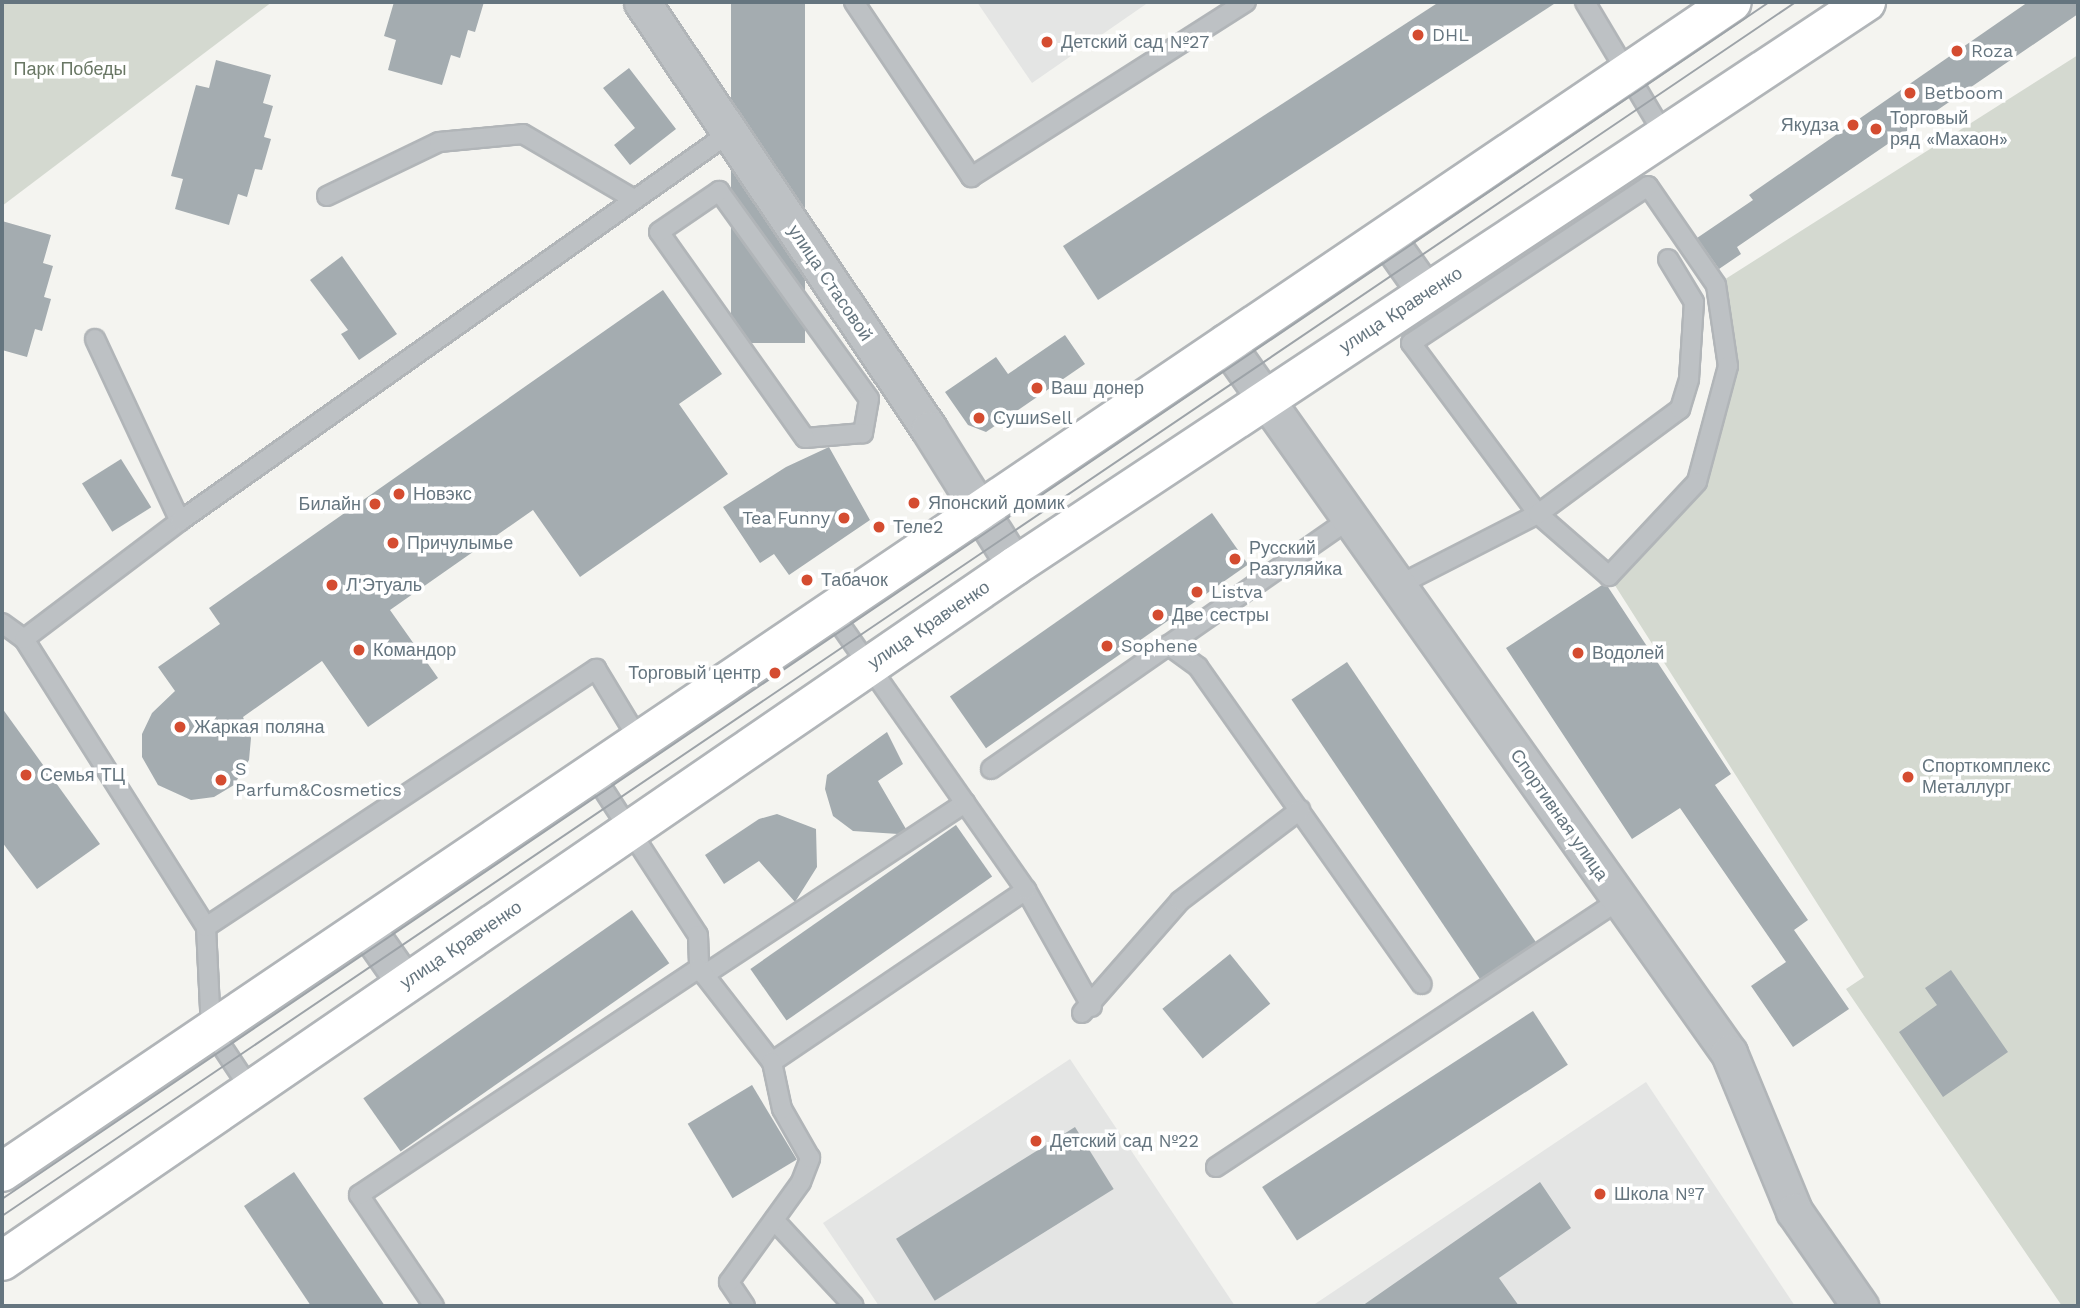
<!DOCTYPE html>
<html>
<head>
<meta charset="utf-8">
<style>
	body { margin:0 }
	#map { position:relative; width:2080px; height:1308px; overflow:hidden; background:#f4f4f0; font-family:"Work Sans",sans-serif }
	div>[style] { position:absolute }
	.built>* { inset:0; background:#e4e5e4 }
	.green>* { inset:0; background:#d4d9d0 }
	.building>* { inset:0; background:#a4acb0; transform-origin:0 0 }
	.roads { filter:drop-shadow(2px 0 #b1b5b8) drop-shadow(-2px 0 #b1b5b8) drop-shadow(0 2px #b1b5b8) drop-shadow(0 -2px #b1b5b8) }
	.service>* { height:18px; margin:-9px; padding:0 9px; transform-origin:9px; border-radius:9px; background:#bdc1c4 }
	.minor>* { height:35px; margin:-17.5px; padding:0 17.5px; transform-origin:17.5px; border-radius:17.5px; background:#bdc1c4 }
	.primary>* { height:38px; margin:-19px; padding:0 19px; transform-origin:19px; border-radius:19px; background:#fff }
	.tram>* { height:2px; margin:-1px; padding:0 1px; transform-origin:1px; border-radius:1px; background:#9da3a8 }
	.dots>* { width:19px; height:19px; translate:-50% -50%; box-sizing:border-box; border:4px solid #fff; border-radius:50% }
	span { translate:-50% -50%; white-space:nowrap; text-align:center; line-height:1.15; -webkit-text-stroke:7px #fff; paint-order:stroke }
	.poi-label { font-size:18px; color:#65757f }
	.left { translate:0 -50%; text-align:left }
	.right { translate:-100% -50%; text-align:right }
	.park-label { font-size:18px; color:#697764 }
	.street-label { font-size:18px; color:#65757f }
	.frame { position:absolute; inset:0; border:4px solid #65757f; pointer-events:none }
</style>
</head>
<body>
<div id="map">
	<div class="built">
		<i style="clip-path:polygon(977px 2px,1149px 2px,1032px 83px)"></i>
		<i style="clip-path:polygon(1070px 1059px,1235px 1306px,879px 1306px,823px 1223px)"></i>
		<i style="clip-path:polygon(1646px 1082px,1795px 1306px,1312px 1306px)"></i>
	</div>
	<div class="green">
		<i style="clip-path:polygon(2px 2px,272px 2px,2px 206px)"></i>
		<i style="clip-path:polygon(2078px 55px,2078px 1306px,2062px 1306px,1846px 989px,1864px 977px,1609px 576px,1697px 482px,1728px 366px,1716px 285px)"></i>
	</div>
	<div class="building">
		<i style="clip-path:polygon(394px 2px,484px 2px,475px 32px,468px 30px,460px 58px,451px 55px,442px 85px,388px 70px,396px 40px,384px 36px)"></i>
		<i style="left:731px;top:2px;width:74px;height:341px"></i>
		<i style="clip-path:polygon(1439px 2px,1557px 2px,1098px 300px,1063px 246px)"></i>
		<i style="clip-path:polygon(2028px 2px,2078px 2px,2078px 14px,1737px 247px,1741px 254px,1719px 269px,1697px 238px,1753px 200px,1749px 195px)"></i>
		<i style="clip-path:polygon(216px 60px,271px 75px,263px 103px,273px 106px,264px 137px,271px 139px,262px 170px,255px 169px,247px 197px,238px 194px,229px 225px,175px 209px,183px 179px,171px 176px,196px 85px,209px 88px)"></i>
		<i style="clip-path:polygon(629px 68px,676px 129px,630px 165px,614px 145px,635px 128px,603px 88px)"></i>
		<i style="clip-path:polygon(2px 221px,51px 235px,43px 263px,53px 266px,44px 297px,51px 299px,42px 331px,35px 329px,27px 357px,2px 350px)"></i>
		<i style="clip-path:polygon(342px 256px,397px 334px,359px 360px,341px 334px,348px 330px,310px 280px)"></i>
		<i style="clip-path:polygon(663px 290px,722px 374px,679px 404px,728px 474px,580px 577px,533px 510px,390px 610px,438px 678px,368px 727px,322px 661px,243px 717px,251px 738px,249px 760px,234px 785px,214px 797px,191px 800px,158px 785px,142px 757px,142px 734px,152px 713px,175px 691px,158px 667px,220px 624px,209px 608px)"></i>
		<i style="clip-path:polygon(1065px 335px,1085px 364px,986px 432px,968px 425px,945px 392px,996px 357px,1008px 374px)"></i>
		<i style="clip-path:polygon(829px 447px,870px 520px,789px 575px,774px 554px,760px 563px,723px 507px,786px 467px)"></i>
		<i style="left:121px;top:459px;width:57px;height:46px;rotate:58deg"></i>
		<i style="left:1212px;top:513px;width:63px;height:320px;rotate:55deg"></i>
		<i style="clip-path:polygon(1602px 585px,1608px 587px,1731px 774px,1715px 785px,1808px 920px,1794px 930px,1849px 1009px,1793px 1047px,1751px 986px,1786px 962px,1680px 808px,1632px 839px,1506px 648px)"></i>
		<i style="left:1347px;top:662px;width:338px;height:67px;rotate:56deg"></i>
		<i style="clip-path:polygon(2px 708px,100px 844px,37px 889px,2px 842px)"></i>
		<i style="clip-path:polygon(887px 732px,903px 764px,878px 781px,906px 829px,898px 834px,853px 831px,833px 816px,825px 789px,827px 775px)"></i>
		<i style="clip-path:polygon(777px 814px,816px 829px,817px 867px,795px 902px,759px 861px,724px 884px,705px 855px,759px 819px)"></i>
		<i style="left:956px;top:825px;width:63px;height:251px;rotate:55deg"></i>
		<i style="left:632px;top:910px;width:65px;height:328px;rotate:55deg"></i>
		<i style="left:1230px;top:954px;width:64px;height:87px;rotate:51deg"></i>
		<i style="clip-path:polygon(1951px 970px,2008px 1052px,1943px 1097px,1899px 1032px,1937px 1005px,1925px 988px)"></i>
		<i style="left:1533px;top:1011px;width:64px;height:323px;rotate:57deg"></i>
		<i style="left:752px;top:1085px;width:87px;height:75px;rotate:59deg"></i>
		<i style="left:1075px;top:1127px;width:73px;height:211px;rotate:58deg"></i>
		<i style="clip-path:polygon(294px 1172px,385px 1306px,311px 1306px,244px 1206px)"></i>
		<i style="clip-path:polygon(1540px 1182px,1571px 1228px,1499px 1278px,1519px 1306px,1362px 1306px)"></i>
	</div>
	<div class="roads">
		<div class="service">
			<i style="left:854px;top:2px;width:211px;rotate:56.2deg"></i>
			<i style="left:971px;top:177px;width:326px;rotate:-32.5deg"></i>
			<i style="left:1585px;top:2px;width:156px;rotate:59.2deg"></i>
			<i style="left:1648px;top:186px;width:120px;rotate:55.5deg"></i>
			<i style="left:1716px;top:285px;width:82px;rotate:81.6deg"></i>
			<i style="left:1728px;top:366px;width:120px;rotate:105deg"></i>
			<i style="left:1697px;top:482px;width:129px;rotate:133.1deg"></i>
			<i style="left:1609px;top:576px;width:94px;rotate:-138.9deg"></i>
			<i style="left:1538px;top:514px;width:213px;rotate:-126.6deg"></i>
			<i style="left:1411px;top:343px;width:284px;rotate:-33.5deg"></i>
			<i style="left:719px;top:191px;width:256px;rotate:54.2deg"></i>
			<i style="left:869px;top:399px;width:35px;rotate:100deg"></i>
			<i style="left:863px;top:433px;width:58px;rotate:175.1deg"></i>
			<i style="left:805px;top:438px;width:252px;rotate:-125.3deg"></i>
			<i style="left:659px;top:232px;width:73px;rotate:-34.3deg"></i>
			<i style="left:327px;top:196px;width:124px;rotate:-25.7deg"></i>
			<i style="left:439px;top:142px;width:84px;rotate:-5.4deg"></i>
			<i style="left:523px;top:134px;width:126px;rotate:30.4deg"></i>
			<i style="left:95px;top:339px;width:201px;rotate:65deg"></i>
			<i style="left:1397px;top:586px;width:158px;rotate:-27.1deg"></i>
			<i style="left:1538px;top:514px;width:177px;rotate:-36.5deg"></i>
			<i style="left:1680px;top:409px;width:31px;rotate:-73deg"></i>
			<i style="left:1689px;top:379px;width:77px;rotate:-86.3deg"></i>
			<i style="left:1694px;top:302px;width:50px;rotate:-121.2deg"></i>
			<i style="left:2px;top:623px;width:27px;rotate:36deg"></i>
			<i style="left:24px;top:639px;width:341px;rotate:57.7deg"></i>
			<i style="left:206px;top:927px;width:103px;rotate:87.2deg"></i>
			<i style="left:211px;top:1030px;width:72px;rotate:56.3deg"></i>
			<i style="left:24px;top:639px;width:196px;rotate:-37.1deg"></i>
			<i style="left:180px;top:521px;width:672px;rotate:-35.25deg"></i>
			<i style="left:1168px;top:645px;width:37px;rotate:36deg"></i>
			<i style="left:1198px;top:667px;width:388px;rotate:54.8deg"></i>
			<i style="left:991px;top:769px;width:437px;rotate:-34.9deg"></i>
			<i style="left:592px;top:772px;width:194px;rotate:57deg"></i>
			<i style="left:698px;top:935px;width:33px;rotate:88deg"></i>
			<i style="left:1026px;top:890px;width:134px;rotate:60.6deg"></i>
			<i style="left:206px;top:927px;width:468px;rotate:-33.5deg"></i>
			<i style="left:596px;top:669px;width:83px;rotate:58.8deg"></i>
			<i style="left:704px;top:975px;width:313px;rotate:-33.4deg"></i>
			<i style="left:1082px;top:1013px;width:149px;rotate:-48.8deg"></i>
			<i style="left:1180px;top:901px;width:151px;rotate:-37.2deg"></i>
			<i style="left:1216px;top:1167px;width:484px;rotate:-33.5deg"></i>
			<i style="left:774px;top:1220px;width:117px;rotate:47.1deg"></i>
			<i style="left:434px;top:1306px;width:134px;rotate:-124deg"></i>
			<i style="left:359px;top:1195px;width:409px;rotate:-33.7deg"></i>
			<i style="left:699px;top:968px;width:119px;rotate:52.2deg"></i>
			<i style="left:772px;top:1062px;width:307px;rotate:-34.1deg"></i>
			<i style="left:1026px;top:890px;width:342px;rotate:-125deg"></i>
			<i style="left:745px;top:1306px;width:29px;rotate:-124deg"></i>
			<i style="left:729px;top:1282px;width:123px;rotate:-54.2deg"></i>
			<i style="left:801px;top:1182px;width:26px;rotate:-69deg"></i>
			<i style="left:810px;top:1158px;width:56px;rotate:-119.7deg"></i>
			<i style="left:782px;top:1109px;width:48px;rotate:-102deg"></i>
		</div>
		<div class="minor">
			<i style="left:642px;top:2px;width:514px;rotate:56.09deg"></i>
			<i style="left:929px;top:429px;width:162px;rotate:57.9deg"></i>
			<i style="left:1385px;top:235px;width:71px;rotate:54.7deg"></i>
			<i style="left:1225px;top:342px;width:872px;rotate:54.67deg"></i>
			<i style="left:1729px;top:1053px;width:171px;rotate:67.6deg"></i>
			<i style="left:1794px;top:1211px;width:116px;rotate:55.2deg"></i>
			<i style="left:365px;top:926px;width:70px;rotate:54.9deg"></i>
		</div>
		<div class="primary">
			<i style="left:2px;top:1172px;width:2088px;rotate:-34.07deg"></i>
			<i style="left:2px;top:1261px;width:1228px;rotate:-34.45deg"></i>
			<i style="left:1015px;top:566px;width:1021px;rotate:-33.53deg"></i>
		</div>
	</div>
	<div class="tram">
		<i style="left:2px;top:1199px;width:2134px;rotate:-34.11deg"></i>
		<i style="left:2px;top:1216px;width:2166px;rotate:-34.09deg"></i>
	</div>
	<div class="dots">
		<i style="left:1418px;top:35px;background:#d44c30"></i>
		<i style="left:1047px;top:42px;background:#d44c30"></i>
		<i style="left:1957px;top:51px;background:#d44c30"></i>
		<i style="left:1910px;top:93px;background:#d44c30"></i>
		<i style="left:1853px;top:125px;background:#d44c30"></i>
		<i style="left:1876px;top:129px;background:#d44c30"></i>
		<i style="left:1037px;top:388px;background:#d44c30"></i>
		<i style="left:979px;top:418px;background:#d44c30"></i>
		<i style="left:399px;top:494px;background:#d44c30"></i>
		<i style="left:914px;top:503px;background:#d44c30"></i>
		<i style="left:375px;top:504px;background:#d44c30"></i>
		<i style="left:844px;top:518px;background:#d44c30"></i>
		<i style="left:879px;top:527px;background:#d44c30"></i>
		<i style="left:393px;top:543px;background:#d44c30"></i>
		<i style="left:1235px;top:559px;background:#d44c30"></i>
		<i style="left:807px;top:580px;background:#d44c30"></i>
		<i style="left:332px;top:585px;background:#d44c30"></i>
		<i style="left:1197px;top:592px;background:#d44c30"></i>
		<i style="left:1158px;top:615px;background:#d44c30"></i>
		<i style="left:1107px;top:646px;background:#d44c30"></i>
		<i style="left:359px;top:650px;background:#d44c30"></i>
		<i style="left:1578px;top:653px;background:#d44c30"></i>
		<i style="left:775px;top:673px;background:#d44c30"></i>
		<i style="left:180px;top:727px;background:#d44c30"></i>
		<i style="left:26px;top:775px;background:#d44c30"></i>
		<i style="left:1908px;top:777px;background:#d44c30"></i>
		<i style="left:221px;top:780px;background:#d44c30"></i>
		<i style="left:1036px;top:1141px;background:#d44c30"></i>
		<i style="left:1600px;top:1194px;background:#d44c30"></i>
	</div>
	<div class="poi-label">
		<span class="left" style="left:1432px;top:35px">DHL</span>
		<span class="left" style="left:1061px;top:42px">Детский сад №27</span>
		<span class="left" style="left:1971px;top:51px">Roza</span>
		<span class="left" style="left:1924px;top:93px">Betboom</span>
		<span class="left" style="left:1890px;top:129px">Торговый<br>ряд «Махаон»</span>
		<span class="right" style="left:1839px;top:125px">Якудза</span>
		<span class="left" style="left:1051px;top:388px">Ваш донер</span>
		<span class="left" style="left:993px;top:418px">СушиSell</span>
		<span class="left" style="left:413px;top:494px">Новэкс</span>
		<span class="left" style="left:928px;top:503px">Японский домик</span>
		<span class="right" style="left:361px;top:504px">Билайн</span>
		<span class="right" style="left:830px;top:518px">Tea Funny</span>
		<span class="left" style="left:893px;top:527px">Теле2</span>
		<span class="left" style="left:407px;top:543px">Причулымье</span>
		<span class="left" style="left:1249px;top:559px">Русский<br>Разгуляйка</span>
		<span class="left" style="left:821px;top:580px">Табачок</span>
		<span class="left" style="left:346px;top:585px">Л'Этуаль</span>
		<span class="left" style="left:1211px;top:592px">Listva</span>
		<span class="left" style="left:1172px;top:615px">Две сестры</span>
		<span class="left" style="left:1121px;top:646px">Sophene</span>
		<span class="left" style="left:373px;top:650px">Командор</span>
		<span class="left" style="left:1592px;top:653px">Водолей</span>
		<span class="right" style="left:761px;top:673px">Торговый центр</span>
		<span class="left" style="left:194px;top:727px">Жаркая поляна</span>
		<span class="left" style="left:1922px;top:777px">Спорткомплекс<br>Металлург</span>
		<span class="left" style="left:235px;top:780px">S<br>Parfum&amp;Cosmetics</span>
		<span class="left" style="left:40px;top:775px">Семья ТЦ</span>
		<span class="left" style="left:1050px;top:1141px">Детский сад №22</span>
		<span class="left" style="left:1614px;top:1194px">Школа №7</span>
	</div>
	<div class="park-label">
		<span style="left:70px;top:69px">Парк Победы</span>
	</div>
	<div class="street-label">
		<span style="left:830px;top:283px;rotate:56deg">улица Стасовой</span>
		<span style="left:1401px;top:310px;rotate:-33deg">улица Кравченко</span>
		<span style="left:929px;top:625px;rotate:-34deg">улица Кравченко</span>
		<span style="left:1559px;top:815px;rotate:55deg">Спортивная улица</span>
		<span style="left:461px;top:945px;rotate:-34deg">улица Кравченко</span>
	</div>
	<div class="frame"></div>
</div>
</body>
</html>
